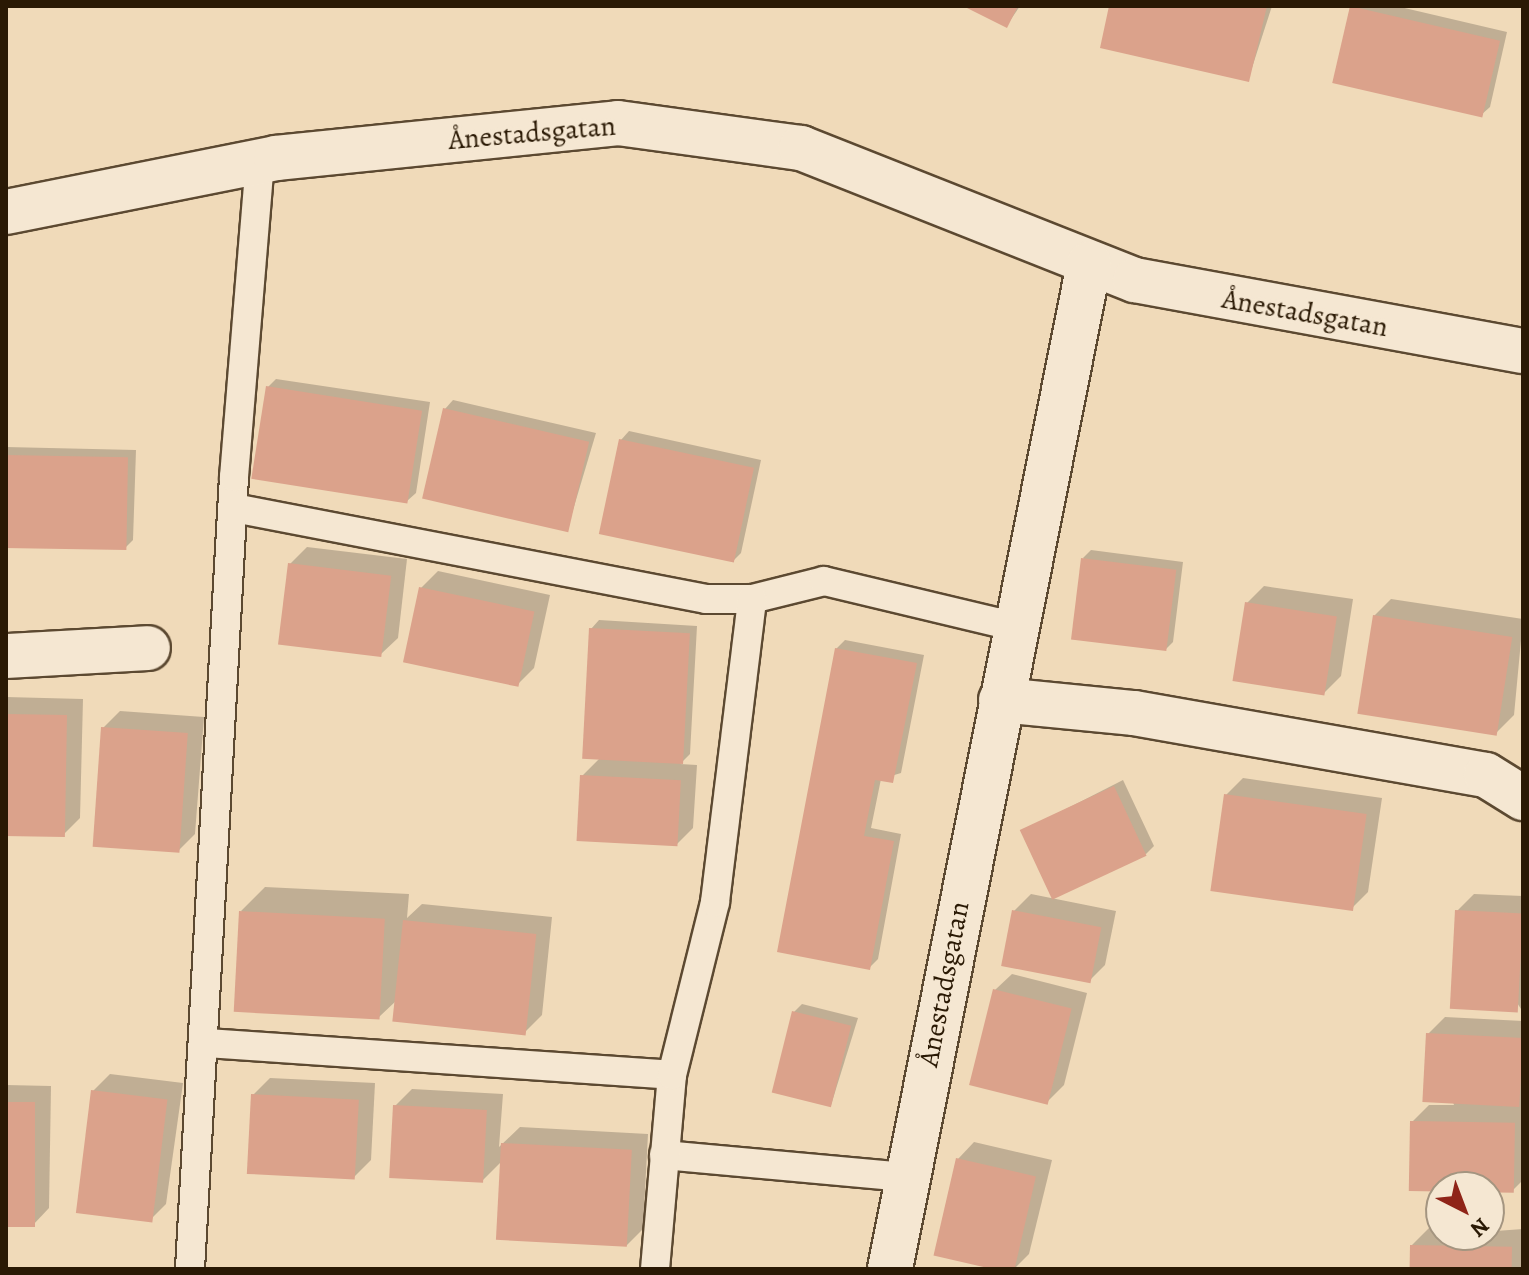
<!DOCTYPE html>
<html>
<head>
<meta charset="utf-8">
<style>
	body { margin:0 }
	#map { position:relative; width:1529px; height:1275px; overflow:hidden; background:#f0dab9; font-family:Alegreya,serif }
	div>[style] { position:absolute }
	.shadow>* { inset:0; background:#0003 }
	.building>* { inset:0; background:#dba28b; transform-origin:0 0 }
	.roads { filter:drop-shadow(2px 0 #5c4931) drop-shadow(-2px 0 #5c4931) drop-shadow(0 2px #5c4931) drop-shadow(0 -2px #5c4931) }
	.lane>* { height:28px; margin:-14px; padding:0 14px; transform-origin:14px; border-radius:14px; background:#f5e7d2 }
	.street>* { height:44px; margin:-22px; padding:0 22px; transform-origin:22px; border-radius:22px; background:#f5e7d2 }
	span { translate:-50% -50%; white-space:nowrap; text-align:center; line-height:1.15; -webkit-text-stroke:7px #f5e7d2; paint-order:stroke }
	.street-label { font-size:28px; color:#2a1904 }
	.frame { position:absolute; inset:0; border:8px solid #2a1904; pointer-events:none }
	.north { position:absolute; left:1425px; top:1171px; width:80px; height:80px; box-sizing:border-box; background:#f5e7d2; border:2px solid #a49580; border-radius:50%; rotate:138deg; font-size:22px; font-weight:700; line-height:32px; text-align:center; color:#2a1904 }
	.north::after { content:''; display:block; margin:auto; width:28px; height:36px; background:#8f2418; clip-path:polygon(50% 0,100% 100%,50% 72%,0 100%) }
</style>
</head>
<body>
<div id="map">
	<div class="shadow">
		<i style="clip-path:polygon(968px 6px,1020px 6px,1007px 25px)"></i>
		<i style="clip-path:polygon(1111px 6px,1272px 6px,1248px 80px)"></i>
		<i style="clip-path:polygon(1352px 6px,1396px 6px,1507px 32px,1490px 107px,1481px 115px,1335px 81px)"></i>
		<i style="clip-path:polygon(276px 379px,430px 402px,416px 493px,407px 501px,268px 387px)"></i>
		<i style="clip-path:polygon(453px 400px,596px 433px,567px 530px,445px 409px)"></i>
		<i style="clip-path:polygon(629px 431px,761px 460px,741px 553px,733px 561px,621px 440px)"></i>
		<i style="clip-path:polygon(6px 447px,136px 450px,133px 540px,125px 548px,6px 546px)"></i>
		<i style="clip-path:polygon(307px 547px,407px 559px,398px 638px,381px 654px,290px 564px)"></i>
		<i style="clip-path:polygon(1091px 550px,1183px 562px,1173px 642px,1165px 650px,1083px 558px)"></i>
		<i style="clip-path:polygon(438px 571px,550px 595px,534px 668px,517px 685px,421px 588px)"></i>
		<i style="clip-path:polygon(1264px 586px,1353px 599px,1341px 676px,1324px 693px,1247px 603px)"></i>
		<i style="clip-path:polygon(1391px 599px,1523px 619px,1514px 715px,1497px 732px,1374px 616px)"></i>
		<i style="clip-path:polygon(599px 620px,697px 626px,690px 754px,680px 764px,697px 765px,693px 828px,676px 845px,582px 776px,600px 758px,591px 629px)"></i>
		<i style="clip-path:polygon(845px 640px,924px 655px,901px 773px,881px 779px,871px 828px,901px 834px,878px 959px,869px 968px,836px 649px)"></i>
		<i style="clip-path:polygon(6px 697px,83px 699px,80px 818px,63px 835px,6px 834px)"></i>
		<i style="clip-path:polygon(120px 711px,204px 717px,195px 834px,178px 851px,103px 728px)"></i>
		<i style="clip-path:polygon(1243px 778px,1382px 798px,1368px 892px,1351px 909px,1226px 795px)"></i>
		<i style="clip-path:polygon(1123px 780px,1154px 846px,1146px 854px,1023px 831px)"></i>
		<i style="clip-path:polygon(265px 887px,409px 894px,407px 918px,422px 904px,552px 917px,542px 1015px,525px 1032px,397px 1000px,379px 1017px,241px 911px)"></i>
		<i style="clip-path:polygon(1031px 894px,1116px 911px,1105px 965px,1088px 982px,1014px 911px)"></i>
		<i style="clip-path:polygon(1474px 894px,1523px 896px,1523px 1012px,1457px 911px)"></i>
		<i style="clip-path:polygon(1012px 974px,1087px 993px,1064px 1085px,1047px 1102px,995px 990px)"></i>
		<i style="clip-path:polygon(802px 1004px,858px 1018px,831px 1105px,794px 1012px)"></i>
		<i style="clip-path:polygon(1445px 1017px,1523px 1021px,1523px 1180px,1513px 1190px,1412px 1122px,1429px 1105px,1454px 1105px,1428px 1034px)"></i>
		<i style="clip-path:polygon(110px 1074px,183px 1083px,166px 1204px,149px 1221px,93px 1091px)"></i>
		<i style="clip-path:polygon(270px 1078px,375px 1083px,371px 1160px,354px 1177px,253px 1095px)"></i>
		<i style="clip-path:polygon(6px 1085px,51px 1086px,49px 1208px,33px 1225px,6px 1225px)"></i>
		<i style="clip-path:polygon(412px 1089px,503px 1094px,499px 1147px,520px 1127px,648px 1134px,643px 1229px,626px 1246px,502px 1161px,481px 1182px,395px 1106px)"></i>
		<i style="clip-path:polygon(974px 1142px,1052px 1160px,1029px 1254px,1014px 1269px,935px 1253px,958px 1159px)"></i>
		<i style="clip-path:polygon(1429px 1228px,1441px 1229px,1441px 1235px,1523px 1229px,1523px 1269px,1412px 1269px,1412px 1245px)"></i>
	</div>
	<div class="building">
		<i style="clip-path:polygon(963px 6px,1018px 6px,1007px 28px)"></i>
		<i style="clip-path:polygon(1109px 6px,1267px 6px,1249px 82px,1100px 48px)"></i>
		<i style="left:1350px;top:6px;width:154px;height:79px;rotate:13deg"></i>
		<i style="left:266px;top:386px;width:158px;height:94px;rotate:9deg"></i>
		<i style="left:443px;top:408px;width:150px;height:93px;rotate:13deg"></i>
		<i style="left:619px;top:439px;width:138px;height:97px;rotate:12deg"></i>
		<i style="left:6px;top:455px;width:122px;height:93px;rotate:1deg"></i>
		<i style="left:1081px;top:558px;width:96px;height:82px;rotate:7deg"></i>
		<i style="left:288px;top:563px;width:104px;height:82px;rotate:7deg"></i>
		<i style="left:419px;top:587px;width:118px;height:77px;rotate:12deg"></i>
		<i style="left:1245px;top:602px;width:93px;height:80px;rotate:9deg"></i>
		<i style="left:1373px;top:615px;width:141px;height:100px;rotate:9deg"></i>
		<i style="left:589px;top:628px;width:101px;height:131px;rotate:3deg"></i>
		<i style="clip-path:polygon(835px 648px,917px 663px,893px 783px,875px 780px,864px 836px,894px 841px,870px 970px,777px 952px)"></i>
		<i style="left:6px;top:714px;width:61px;height:122px;rotate:1deg"></i>
		<i style="left:101px;top:727px;width:87px;height:120px;rotate:4deg"></i>
		<i style="left:580px;top:775px;width:101px;height:66px;rotate:3deg"></i>
		<i style="left:1114px;top:786px;width:77px;height:104px;rotate:65deg"></i>
		<i style="left:1224px;top:794px;width:144px;height:98px;rotate:8deg"></i>
		<i style="left:1012px;top:910px;width:91px;height:57px;rotate:11deg"></i>
		<i style="left:1455px;top:910px;width:68px;height:99px;rotate:3deg"></i>
		<i style="left:239px;top:911px;width:146px;height:101px;rotate:3deg"></i>
		<i style="left:403px;top:920px;width:134px;height:102px;rotate:6deg"></i>
		<i style="left:993px;top:989px;width:81px;height:99px;rotate:14deg"></i>
		<i style="left:792px;top:1011px;width:61px;height:84px;rotate:14deg"></i>
		<i style="left:1426px;top:1033px;width:97px;height:69px;rotate:3deg"></i>
		<i style="left:91px;top:1090px;width:77px;height:124px;rotate:7deg"></i>
		<i style="left:251px;top:1094px;width:108px;height:80px;rotate:3deg"></i>
		<i style="left:6px;top:1102px;width:29px;height:125px"></i>
		<i style="left:393px;top:1105px;width:94px;height:73px;rotate:3deg"></i>
		<i style="left:1410px;top:1121px;width:105px;height:70px;rotate:1deg"></i>
		<i style="left:501px;top:1143px;width:131px;height:97px;rotate:3deg"></i>
		<i style="left:956px;top:1158px;width:82px;height:100px;rotate:13deg"></i>
		<i style="left:1410px;top:1245px;width:102px;height:24px;rotate:1deg"></i>
	</div>
	<div class="roads">
		<div class="lane">
			<i style="left:234px;top:508px;width:481px;rotate:10.9deg"></i>
			<i style="left:706px;top:599px;width:46px"></i>
			<i style="left:752px;top:599px;width:74px;rotate:-14deg"></i>
			<i style="left:824px;top:581px;width:204px;rotate:13.4deg"></i>
			<i style="left:206px;top:1043px;width:467px;rotate:3.9deg"></i>
			<i style="left:664px;top:1155px;width:242px;rotate:5.2deg"></i>
			<i style="left:190px;top:1269px;width:793px;rotate:-86.82deg"></i>
			<i style="left:234px;top:477px;width:318px;rotate:-85.3deg"></i>
			<i style="left:655px;top:1269px;width:195px;rotate:-85deg"></i>
			<i style="left:672px;top:1075px;width:178px;rotate:-76deg"></i>
			<i style="left:715px;top:902px;width:305px;rotate:-83deg"></i>
		</div>
		<div class="street">
			<i style="left:6px;top:212px;width:275px;rotate:-11.3deg"></i>
			<i style="left:276px;top:158px;width:344px;rotate:-5.8deg"></i>
			<i style="left:618px;top:123px;width:185px;rotate:7.8deg"></i>
			<i style="left:801px;top:148px;width:359px;rotate:21.6deg"></i>
			<i style="left:1135px;top:280px;width:394px;rotate:10.4deg"></i>
			<i style="left:6px;top:656px;width:142px;rotate:-3.2deg"></i>
			<i style="left:1001px;top:700px;width:134px;rotate:5.6deg"></i>
			<i style="left:1134px;top:713px;width:357px;rotate:10deg"></i>
			<i style="left:1486px;top:775px;width:44px;rotate:31.9deg"></i>
			<i style="left:890px;top:1269px;width:1025px;rotate:-78.8deg"></i>
		</div>
	</div>
	<div class="street-label">
		<span style="left:532px;top:133px;rotate:-5deg">Ånestadsgatan</span>
		<span style="left:1305px;top:313px;rotate:10deg">Ånestadsgatan</span>
		<span style="left:944px;top:984px;rotate:-79deg">Ånestadsgatan</span>
	</div>
	<div class="frame"></div>
	<div class="north">N</div>
</div>
</body>
</html>
